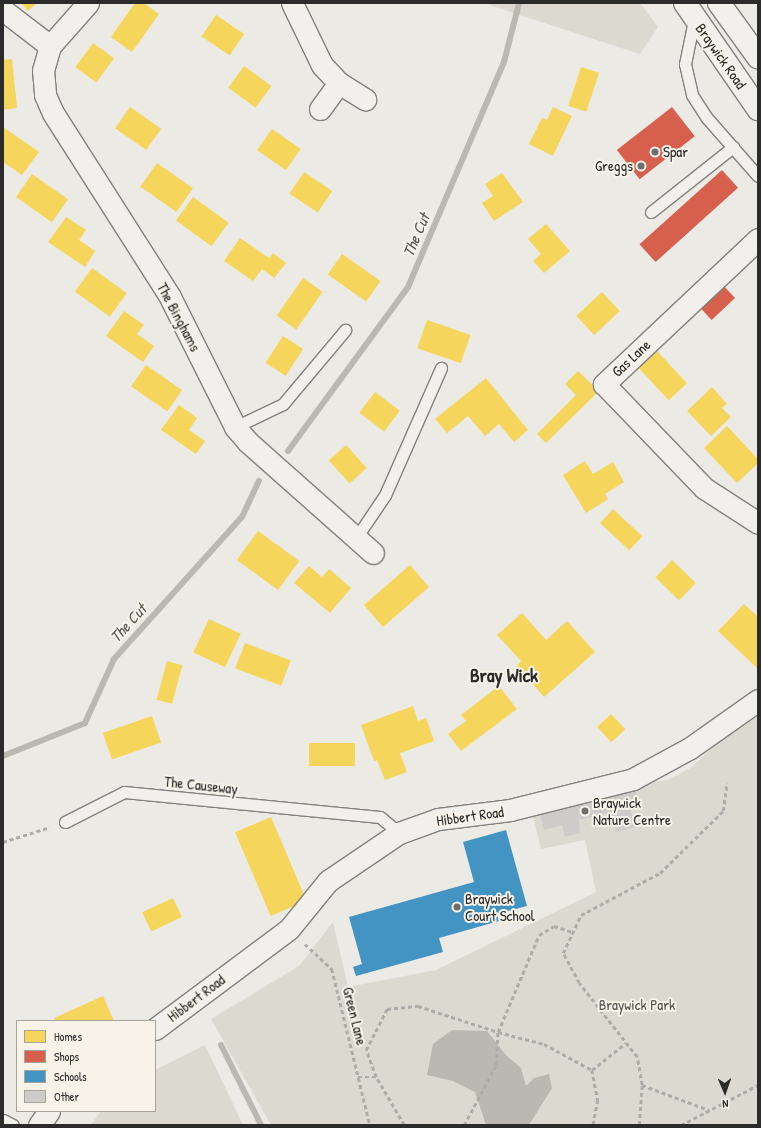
<!DOCTYPE html>
<html>
<head>
<meta charset="utf-8">
<style>
	body { margin:0 }
	#map { position:relative; width:761px; height:1128px; overflow:hidden; background:#eceae4; font-family:"Patrick Hand",sans-serif }
	div>[style] { position:absolute }
	.green>* { inset:0; background:#dcd9d1 }
	.water>* { inset:0; background:#bab8b0 }
	.homes>* { inset:0; background:#f6d55c; transform-origin:0 0 }
	.shops>* { inset:0; background:#d6604d; transform-origin:0 0 }
	.schools>* { inset:0; background:#4393c3 }
	.stream>* { height:6px; margin:-3px; padding:0 3px; transform-origin:3px; border-radius:3px; background:#bab8b0 }
	.building>* { inset:0; background:#ceccc8 }
	.path>* { height:2.5px; margin-top:-1.25px; transform-origin:0; background:repeating-linear-gradient(90deg,#adaca9 0 4px,transparent 0 7px) }
	.roads { filter:drop-shadow(1px 0 #82817e) drop-shadow(-1px 0 #82817e) drop-shadow(0 1px #82817e) drop-shadow(0 -1px #82817e) }
	.service>* { height:11px; margin:-5.5px; padding:0 5.5px; transform-origin:5.5px; border-radius:5.5px; background:#f1f0ec }
	.minor>* { height:21px; margin:-10.5px; padding:0 10.5px; transform-origin:10.5px; border-radius:10.5px; background:#f1f0ec }
	.primary>* { height:22px; margin:-11px; padding:0 11px; transform-origin:11px; border-radius:11px; background:#f1f0ec }
	.dots>* { width:11px; height:11px; translate:-50% -50%; box-sizing:border-box; border:2px solid #f7f3e8; border-radius:50% }
	span { translate:-50% -50%; white-space:nowrap; text-align:center; line-height:1.15; -webkit-text-stroke:4px #f7f3e8; paint-order:stroke }
	.street-label { font-size:15px; color:#2b2b2b }
	.poi-label { font-size:15px; color:#2b2b2b }
	.left { translate:0 -50%; text-align:left }
	.right { translate:-100% -50%; text-align:right }
	.park-label { font-size:15px; color:#545351 }
	.water-label { font-size:16px; color:#555552; font-style:italic }
	.district-label { font-size:19px; color:#2b2b2b; font-weight:700 }
	.frame { position:absolute; inset:0; border:4px solid #2b2b2b; pointer-events:none }
	.legend { position:absolute; left:16px; top:1020px; width:140px; height:92px; box-sizing:border-box; background:#f7f3e8; border:1px solid #a5a39c; margin:0; padding:5px 7px; list-style:none; font-size:12px; color:#2b2b2b }
	.legend li { display:flex; align-items:center; gap:8px; height:20px }
	.legend b { width:20px; border:1px solid #a5a39c }
	.north { position:absolute; left:705px; top:1072px; width:40px; height:40px; -webkit-text-stroke:3px #f7f3e8; paint-order:stroke; rotate:178deg; font-size:11px; font-weight:700; line-height:16px; text-align:center; color:#2b2b2b }
	.north::after { content:''; display:block; margin:auto; width:14px; height:18px; background:#2b2b2b; clip-path:polygon(50% 0,100% 100%,50% 72%,0 100%) }
</style>
</head>
<body>
<div id="map">
	<div class="green">
		<i style="clip-path:polygon(489px 3px,640px 3px,658px 27px,640px 54px,489px 5px)"></i>
		<i style="clip-path:polygon(758px 716px,758px 1125px,271px 1125px,211px 1019px,299px 966px,333px 922px,348px 987px,436px 970px,596px 892px,585px 840px,541px 849px,532px 812px,643px 783px,668px 780px,692px 767px,716px 744px)"></i>
		<i style="clip-path:polygon(205px 1045px,243px 1125px,91px 1125px,101px 1111px,155px 1111px,155px 1070px)"></i>
	</div>
	<div class="water">
		<i style="clip-path:polygon(452px 1030px,487px 1031px,506px 1055px,521px 1068px,526px 1086px,534px 1078px,549px 1074px,552px 1088px,529px 1125px,486px 1125px,475px 1092px,453px 1081px,427px 1075px,433px 1044px)"></i>
	</div>
	<div class="homes">
		<i style="clip-path:polygon(21px 3px,37px 3px,28px 11px)"></i>
		<i style="clip-path:polygon(135px 3px,144px 3px,159px 14px,132px 52px,111px 37px)"></i>
		<i style="left:216px;top:15px;width:34px;height:26px;rotate:34deg"></i>
		<i style="left:93px;top:43px;width:26px;height:30px;rotate:36deg"></i>
		<i style="clip-path:polygon(12px 59px,17px 108px,3px 110px,3px 60px)"></i>
		<i style="left:244px;top:66px;width:34px;height:27px;rotate:36deg"></i>
		<i style="left:581px;top:67px;width:19px;height:41px;rotate:18deg"></i>
		<i style="left:130px;top:107px;width:38px;height:26px;rotate:35deg"></i>
		<i style="clip-path:polygon(553px 107px,572px 116px,553px 156px,529px 144px,542px 118px,547px 120px)"></i>
		<i style="clip-path:polygon(3px 127px,39px 152px,22px 175px,3px 162px)"></i>
		<i style="left:272px;top:129px;width:35px;height:26px;rotate:35deg"></i>
		<i style="left:157px;top:163px;width:44px;height:29px;rotate:35deg"></i>
		<i style="left:304px;top:172px;width:34px;height:26px;rotate:34deg"></i>
		<i style="clip-path:polygon(502px 173px,523px 202px,494px 221px,482px 203px,493px 196px,485px 184px)"></i>
		<i style="left:32px;top:174px;width:44px;height:28px;rotate:35deg"></i>
		<i style="left:193px;top:197px;width:44px;height:29px;rotate:36deg"></i>
		<i style="clip-path:polygon(66px 217px,86px 230px,79px 240px,95px 251px,85px 267px,48px 242px)"></i>
		<i style="clip-path:polygon(546px 224px,570px 251px,544px 273px,533px 261px,541px 254px,528px 239px)"></i>
		<i style="clip-path:polygon(240px 238px,269px 258px,273px 253px,286px 263px,274px 278px,262px 269px,253px 281px,224px 261px)"></i>
		<i style="left:342px;top:254px;width:47px;height:25px;rotate:35deg"></i>
		<i style="left:92px;top:268px;width:43px;height:29px;rotate:36deg"></i>
		<i style="left:303px;top:278px;width:24px;height:46px;rotate:35deg"></i>
		<i style="left:602px;top:292px;width:26px;height:35px;rotate:47deg"></i>
		<i style="clip-path:polygon(124px 311px,144px 325px,137px 334px,154px 346px,143px 362px,106px 336px)"></i>
		<i style="left:427px;top:320px;width:46px;height:30px;rotate:19deg"></i>
		<i style="left:283px;top:336px;width:24px;height:32px;rotate:33deg"></i>
		<i style="left:657px;top:351px;width:44px;height:25px;rotate:47deg"></i>
		<i style="left:146px;top:365px;width:44px;height:26px;rotate:35deg"></i>
		<i style="clip-path:polygon(578px 371px,599px 391px,546px 443px,537px 434px,576px 395px,565px 384px)"></i>
		<i style="clip-path:polygon(486px 378px,528px 430px,514px 442px,499px 424px,485px 436px,468px 416px,447px 433px,435px 419px)"></i>
		<i style="clip-path:polygon(712px 387px,727px 404px,722px 408px,731px 417px,711px 436px,687px 411px)"></i>
		<i style="left:375px;top:392px;width:31px;height:26px;rotate:37deg"></i>
		<i style="clip-path:polygon(179px 405px,197px 418px,189px 430px,205px 441px,196px 454px,161px 430px)"></i>
		<i style="clip-path:polygon(727px 426px,758px 459px,758px 463px,737px 483px,704px 448px)"></i>
		<i style="left:346px;top:445px;width:31px;height:23px;rotate:48deg"></i>
		<i style="clip-path:polygon(585px 461px,593px 474px,613px 462px,624px 482px,605px 494px,608px 499px,586px 513px,563px 475px)"></i>
		<i style="left:613px;top:509px;width:40px;height:19px;rotate:43deg"></i>
		<i style="left:258px;top:531px;width:51px;height:36px;rotate:36deg"></i>
		<i style="left:672px;top:560px;width:33px;height:24px;rotate:44deg"></i>
		<i style="left:410px;top:565px;width:29px;height:61px;rotate:49deg"></i>
		<i style="clip-path:polygon(309px 566px,322px 577px,329px 569px,351px 588px,330px 613px,294px 583px)"></i>
		<i style="clip-path:polygon(744px 604px,758px 617px,758px 669px,718px 631px)"></i>
		<i style="clip-path:polygon(522px 613px,546px 640px,567px 621px,595px 652px,544px 697px,517px 666px,521px 661px,497px 635px)"></i>
		<i style="left:209px;top:619px;width:35px;height:37px;rotate:25deg"></i>
		<i style="left:245px;top:643px;width:49px;height:27px;rotate:21deg"></i>
		<i style="left:167px;top:661px;width:16px;height:40px;rotate:15deg"></i>
		<i style="clip-path:polygon(499px 686px,517px 709px,461px 751px,448px 734px,466px 721px,461px 715px)"></i>
		<i style="clip-path:polygon(413px 706px,418px 721px,426px 718px,434px 741px,400px 753px,407px 772px,385px 780px,377px 760px,374px 761px,361px 725px)"></i>
		<i style="left:611px;top:714px;width:21px;height:19px;rotate:47deg"></i>
		<i style="left:152px;top:716px;width:28px;height:52px;rotate:71deg"></i>
		<i style="left:355px;top:743px;width:23px;height:46px;rotate:90deg"></i>
		<i style="left:271px;top:817px;width:91px;height:39px;rotate:67deg"></i>
		<i style="left:173px;top:898px;width:21px;height:34px;rotate:65deg"></i>
		<i style="clip-path:polygon(103px 996px,114px 1021px,56px 1021px,54px 1018px)"></i>
	</div>
	<div class="shops">
		<i style="left:672px;top:107px;width:37px;height:70px;rotate:52deg"></i>
		<i style="left:722px;top:170px;width:24px;height:111px;rotate:48deg"></i>
		<i style="left:720px;top:282px;width:22px;height:32px;rotate:47deg"></i>
	</div>
	<div class="schools">
		<i style="clip-path:polygon(506px 830px,527px 906px,497px 914px,499px 921px,439px 938px,443px 952px,356px 976px,353px 967px,362px 964px,349px 917px,474px 882px,463px 842px)"></i>
	</div>
	<div class="stream">
		<i style="left:288px;top:451px;width:203px;rotate:-53.8deg"></i>
		<i style="left:408px;top:287px;width:245px;rotate:-66.9deg"></i>
		<i style="left:504px;top:62px;width:61px;rotate:-75.7deg"></i>
		<i style="left:3px;top:756px;width:88px;rotate:-21.9deg"></i>
		<i style="left:85px;top:723px;width:70px;rotate:-65.6deg"></i>
		<i style="left:114px;top:659px;width:191px;rotate:-48deg"></i>
		<i style="left:242px;top:517px;width:40px;rotate:-65deg"></i>
		<i style="left:221px;top:1045px;width:89px;rotate:63.4deg"></i>
	</div>
	<div class="building">
		<i style="clip-path:polygon(634px 786px,640px 804px,630px 807px,635px 827px,616px 832px,611px 812px,579px 820px,580px 833px,565px 837px,562px 825px,544px 830px,539px 810px)"></i>
	</div>
	<div class="path">
		<i style="left:3px;top:842px;width:49px;rotate:-17.7deg"></i>
		<i style="left:305px;top:944px;width:37px;rotate:43deg"></i>
		<i style="left:332px;top:969px;width:161px;rotate:76.3deg"></i>
		<i style="left:592px;top:1070px;width:43px;rotate:-38.5deg"></i>
		<i style="left:358px;top:1077px;width:18px"></i>
		<i style="left:642px;top:1085px;width:72px;rotate:20.5deg"></i>
		<i style="left:404px;top:1125px;width:56px;rotate:-120.3deg"></i>
		<i style="left:376px;top:1077px;width:29px;rotate:-110deg"></i>
		<i style="left:366px;top:1050px;width:46px;rotate:-62.9deg"></i>
		<i style="left:387px;top:1009px;width:31px;rotate:-6deg"></i>
		<i style="left:418px;top:1006px;width:84px;rotate:18deg"></i>
		<i style="left:498px;top:1032px;width:105px;rotate:-67.1deg"></i>
		<i style="left:539px;top:935px;width:17px;rotate:-31deg"></i>
		<i style="left:554px;top:926px;width:20px;rotate:18deg"></i>
		<i style="left:464px;top:1125px;width:68px;rotate:-61.9deg"></i>
		<i style="left:496px;top:1065px;width:33px;rotate:-87deg"></i>
		<i style="left:498px;top:1032px;width:48px;rotate:14.6deg"></i>
		<i style="left:544px;top:1044px;width:55px;rotate:28.4deg"></i>
		<i style="left:592px;top:1070px;width:31px;rotate:79deg"></i>
		<i style="left:598px;top:1100px;width:25px;rotate:101deg"></i>
		<i style="left:639px;top:1125px;width:40px;rotate:-85.7deg"></i>
		<i style="left:642px;top:1085px;width:28px;rotate:-100deg"></i>
		<i style="left:637px;top:1057px;width:94px;rotate:-128.1deg"></i>
		<i style="left:579px;top:983px;width:34px;rotate:-118deg"></i>
		<i style="left:563px;top:953px;width:42px;rotate:-64.7deg"></i>
		<i style="left:581px;top:915px;width:89px;rotate:-28deg"></i>
		<i style="left:660px;top:873px;width:88px;rotate:-44.5deg"></i>
		<i style="left:723px;top:811px;width:28px;rotate:-82deg"></i>
		<i style="left:681px;top:1125px;width:87px;rotate:-27.5deg"></i>
	</div>
	<div class="roads">
		<div class="service">
			<i style="left:694px;top:20px;width:45px;rotate:101.6deg"></i>
			<i style="left:685px;top:64px;width:32px;rotate:77deg"></i>
			<i style="left:692px;top:95px;width:27px;rotate:57deg"></i>
			<i style="left:707px;top:118px;width:77px;rotate:48.7deg"></i>
			<i style="left:651px;top:212px;width:105px;rotate:-38.4deg"></i>
			<i style="left:235px;top:427px;width:53px;rotate:-25.6deg"></i>
			<i style="left:283px;top:404px;width:97px;rotate:-50deg"></i>
			<i style="left:356px;top:538px;width:52px;rotate:-56deg"></i>
			<i style="left:385px;top:495px;width:139px;rotate:-66.2deg"></i>
			<i style="left:65px;top:822px;width:66px;rotate:-27deg"></i>
			<i style="left:124px;top:792px;width:257px;rotate:5.6deg"></i>
			<i style="left:380px;top:817px;width:25px;rotate:40deg"></i>
			<i style="left:3px;top:1120px;width:11px;rotate:27deg"></i>
		</div>
		<div class="minor">
			<i style="left:88px;top:3px;width:57px;rotate:131.5deg"></i>
			<i style="left:50px;top:46px;width:25px;rotate:106deg"></i>
			<i style="left:43px;top:70px;width:25px;rotate:85deg"></i>
			<i style="left:45px;top:95px;width:20px;rotate:66deg"></i>
			<i style="left:53px;top:113px;width:218px;rotate:57.5deg"></i>
			<i style="left:170px;top:297px;width:145px;rotate:63.4deg"></i>
			<i style="left:235px;top:427px;width:20px;rotate:49deg"></i>
			<i style="left:248px;top:442px;width:167px;rotate:41.6deg"></i>
			<i style="left:292px;top:3px;width:69px;rotate:64.2deg"></i>
			<i style="left:322px;top:65px;width:25px;rotate:47deg"></i>
			<i style="left:339px;top:83px;width:31px;rotate:32deg"></i>
			<i style="left:3px;top:10px;width:59px;rotate:37.5deg"></i>
			<i style="left:320px;top:109px;width:32px;rotate:-54deg"></i>
			<i style="left:758px;top:239px;width:212px;rotate:136.7deg"></i>
			<i style="left:604px;top:384px;width:144px;rotate:46.1deg"></i>
			<i style="left:704px;top:488px;width:64px;rotate:32.9deg"></i>
			<i style="left:155px;top:1029px;width:167px;rotate:-36.7deg"></i>
			<i style="left:289px;top:929px;width:62px;rotate:-50.9deg"></i>
			<i style="left:328px;top:881px;width:86px;rotate:-34.1deg"></i>
			<i style="left:399px;top:833px;width:41px;rotate:-19.7deg"></i>
			<i style="left:438px;top:819px;width:73px;rotate:-7.1deg"></i>
			<i style="left:510px;top:810px;width:127px;rotate:-14.1deg"></i>
			<i style="left:633px;top:779px;width:65px;rotate:-28.5deg"></i>
			<i style="left:690px;top:748px;width:83px;rotate:-35.2deg"></i>
			<i style="left:39px;top:1125px;width:17px;rotate:-54deg"></i>
		</div>
		<div class="primary">
			<i style="left:685px;top:3px;width:129px;rotate:55.4deg"></i>
			<i style="left:719px;top:3px;width:67px;rotate:54.2deg"></i>
		</div>
	</div>
	<div class="dots">
		<i style="left:655px;top:152px;background:#6f6e6c"></i>
		<i style="left:641px;top:166px;background:#6f6e6c"></i>
		<i style="left:585px;top:811px;background:#6f6e6c"></i>
		<i style="left:457px;top:907px;background:#6f6e6c"></i>
	</div>
	<div class="street-label">
		<span style="left:721px;top:56px;rotate:55deg">Braywick Road</span>
		<span style="left:179px;top:317px;rotate:62deg">The Binghams</span>
		<span style="left:631px;top:358px;rotate:-43deg">Gas Lane</span>
		<span style="left:201px;top:785px;rotate:6deg">The Causeway</span>
		<span style="left:470px;top:816px;rotate:-8deg">Hibbert Road</span>
		<span style="left:196px;top:998px;rotate:-37deg">Hibbert Road</span>
		<span style="left:355px;top:1016px;rotate:76deg">Green Lane</span>
	</div>
	<div class="poi-label">
		<span class="left" style="left:663px;top:152px">Spar</span>
		<span class="right" style="left:633px;top:166px">Greggs</span>
		<span class="left" style="left:593px;top:811px">Braywick<br>Nature Centre</span>
		<span class="left" style="left:465px;top:907px">Braywick<br>Court School</span>
	</div>
	<div class="park-label">
		<span style="left:637px;top:1005px">Braywick Park</span>
	</div>
	<div class="water-label">
		<span style="left:416px;top:235px;rotate:-67deg">The Cut</span>
		<span style="left:128px;top:623px;rotate:-48deg">The Cut</span>
	</div>
	<div class="district-label">
		<span style="left:504px;top:676px">Bray Wick</span>
	</div>
	<div class="frame"></div>
	<ul class="legend">
	<li><b style="height:11px;background:#f6d55c"></b>Homes</li>
	<li><b style="height:11px;background:#d6604d"></b>Shops</li>
	<li><b style="height:11px;background:#4393c3"></b>Schools</li>
	<li><b style="height:11px;background:#ceccc8"></b>Other</li>
	</ul>
	<div class="north">N</div>
</div>
</body>
</html>
